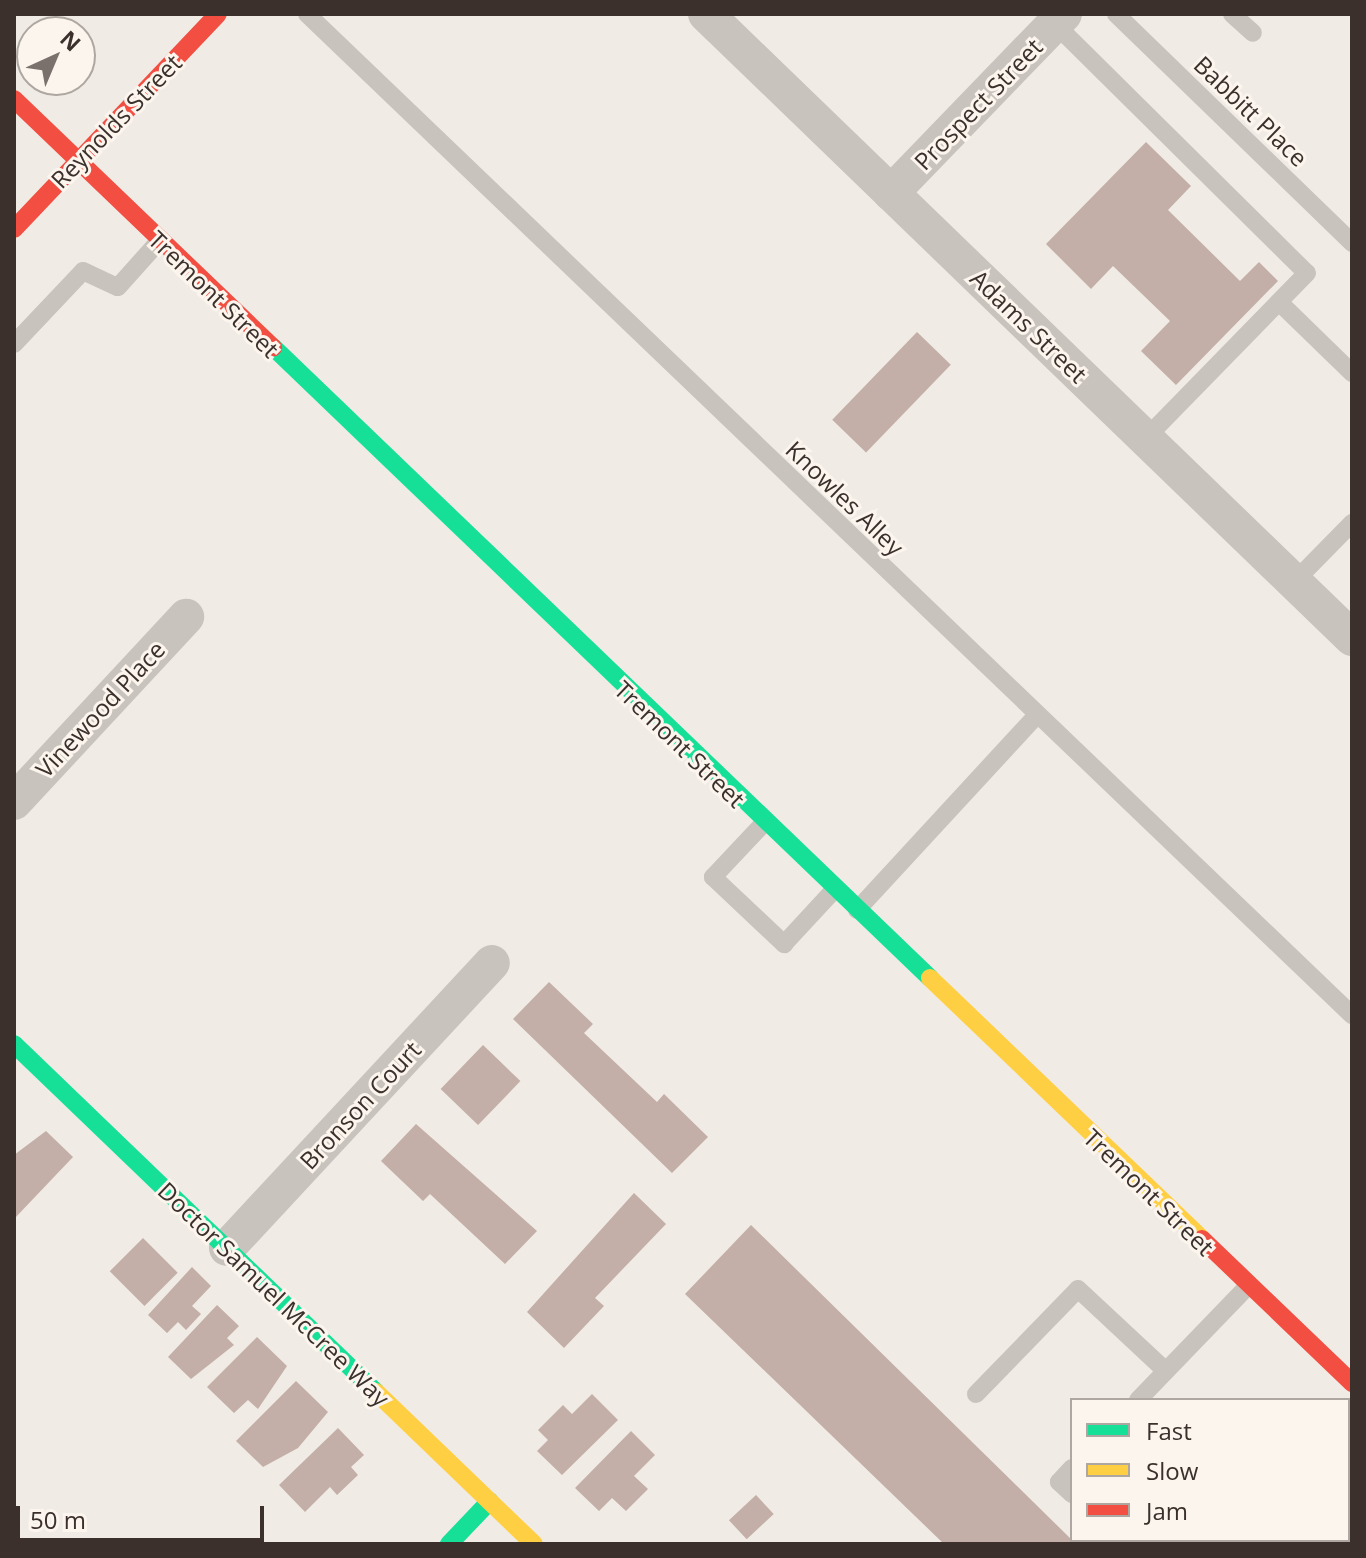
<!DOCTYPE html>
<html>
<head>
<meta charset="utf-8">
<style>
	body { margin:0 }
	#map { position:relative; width:1366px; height:1558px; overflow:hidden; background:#f0ebe5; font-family:"Open Sans",sans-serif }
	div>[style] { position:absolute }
	.building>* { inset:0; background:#c3afa7; transform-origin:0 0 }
	.lane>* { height:18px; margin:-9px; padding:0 9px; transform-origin:9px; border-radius:9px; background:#c9c3be }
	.street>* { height:36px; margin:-18px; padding:0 18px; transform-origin:18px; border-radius:18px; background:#c9c3be }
	.fast>* { height:18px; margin:-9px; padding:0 9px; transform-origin:9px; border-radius:9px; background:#16e098 }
	.slow>* { height:18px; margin:-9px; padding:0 9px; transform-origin:9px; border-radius:9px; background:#ffcf43 }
	.jam>* { height:18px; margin:-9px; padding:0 9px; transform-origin:9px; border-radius:9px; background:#f24e42 }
	span { translate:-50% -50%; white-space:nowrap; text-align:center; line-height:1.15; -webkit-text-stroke:6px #fbf5ee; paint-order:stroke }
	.street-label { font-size:24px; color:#3b302b }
	.frame { position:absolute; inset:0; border:16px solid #3b302b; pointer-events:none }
	.legend { position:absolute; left:1070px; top:1398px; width:280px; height:144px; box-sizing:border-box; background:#fbf5ee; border:2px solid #aea6a0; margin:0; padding:10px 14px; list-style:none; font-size:24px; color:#3b302b }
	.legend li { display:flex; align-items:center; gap:16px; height:40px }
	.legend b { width:40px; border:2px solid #aea6a0 }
	.north { position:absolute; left:16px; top:16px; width:80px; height:80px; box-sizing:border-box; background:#fbf5ee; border:2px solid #aea6a0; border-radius:50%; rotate:44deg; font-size:22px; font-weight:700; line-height:32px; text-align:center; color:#3b302b }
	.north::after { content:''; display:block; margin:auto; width:28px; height:36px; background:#7a716c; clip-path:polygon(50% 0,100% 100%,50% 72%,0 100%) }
	.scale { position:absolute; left:16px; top:1506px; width:248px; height:36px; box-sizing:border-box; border:4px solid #3b302b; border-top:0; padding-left:10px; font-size:24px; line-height:28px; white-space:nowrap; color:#3b302b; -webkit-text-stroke:6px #fbf5ee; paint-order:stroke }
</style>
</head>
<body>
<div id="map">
	<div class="building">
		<i style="clip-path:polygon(1146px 142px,1191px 186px,1168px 210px,1240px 281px,1259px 262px,1278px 281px,1176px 385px,1141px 351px,1170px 321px,1113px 266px,1091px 289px,1046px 244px)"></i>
		<i style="left:917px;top:332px;width:47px;height:122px;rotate:44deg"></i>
		<i style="clip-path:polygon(549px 982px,593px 1024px,584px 1033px,657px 1102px,664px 1094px,708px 1137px,672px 1173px,513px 1019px)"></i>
		<i style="left:483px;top:1045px;width:52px;height:61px;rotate:44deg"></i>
		<i style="clip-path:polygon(416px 1124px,537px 1231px,505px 1264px,430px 1194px,423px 1201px,381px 1161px)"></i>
		<i style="clip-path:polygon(46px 1131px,73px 1157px,14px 1219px,14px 1155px)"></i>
		<i style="clip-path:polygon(634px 1193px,666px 1224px,595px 1298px,604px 1306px,564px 1348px,527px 1312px)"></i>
		<i style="clip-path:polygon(751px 1225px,1072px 1540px,1079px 1544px,944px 1544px,685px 1294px)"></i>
		<i style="left:143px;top:1238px;width:49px;height:47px;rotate:45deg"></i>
		<i style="clip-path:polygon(192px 1267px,211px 1286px,192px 1306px,201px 1314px,186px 1330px,178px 1322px,167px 1333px,148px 1315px)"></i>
		<i style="clip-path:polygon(217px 1305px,239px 1326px,227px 1338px,234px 1345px,191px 1379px,168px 1357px)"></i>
		<i style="clip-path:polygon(257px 1337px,287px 1366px,258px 1409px,248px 1400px,234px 1413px,207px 1387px)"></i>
		<i style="clip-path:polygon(296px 1381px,328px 1412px,298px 1448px,263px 1467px,236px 1441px)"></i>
		<i style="clip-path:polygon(592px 1394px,618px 1420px,562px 1475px,537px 1451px,548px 1440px,538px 1430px,563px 1405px,572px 1414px)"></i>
		<i style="clip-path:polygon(338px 1428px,364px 1455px,351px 1467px,358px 1475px,337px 1495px,330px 1487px,305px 1512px,279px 1485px)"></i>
		<i style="clip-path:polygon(631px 1431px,655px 1455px,634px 1476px,648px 1489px,626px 1511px,612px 1498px,599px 1511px,575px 1488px)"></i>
		<i style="left:756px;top:1495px;width:26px;height:37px;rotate:47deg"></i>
	</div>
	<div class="lane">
		<i style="left:307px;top:14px;width:1447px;rotate:43.77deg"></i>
		<i style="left:1116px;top:14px;width:329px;rotate:44.1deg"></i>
		<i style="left:1232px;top:14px;width:28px;rotate:42deg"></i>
		<i style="left:1055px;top:24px;width:354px;rotate:44.7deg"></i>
		<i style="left:1307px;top:273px;width:232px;rotate:134.3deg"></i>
		<i style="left:1279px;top:302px;width:102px;rotate:44.2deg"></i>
		<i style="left:14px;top:344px;width:100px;rotate:-46.6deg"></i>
		<i style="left:83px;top:271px;width:38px;rotate:25deg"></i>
		<i style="left:118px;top:287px;width:63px;rotate:-48.2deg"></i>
		<i style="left:1294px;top:582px;width:83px;rotate:-45.5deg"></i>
		<i style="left:763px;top:824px;width:73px;rotate:133.3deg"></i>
		<i style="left:713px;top:877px;width:98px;rotate:43.3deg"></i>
		<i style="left:784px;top:944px;width:72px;rotate:-47.2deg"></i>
		<i style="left:857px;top:910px;width:264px;rotate:-47.3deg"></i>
		<i style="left:976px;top:1394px;width:146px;rotate:-45.8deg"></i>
		<i style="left:1078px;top:1289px;width:120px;rotate:43deg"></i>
		<i style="left:1138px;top:1400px;width:158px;rotate:-46deg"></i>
		<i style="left:1072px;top:1468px;width:19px;rotate:133deg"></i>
		<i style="left:1059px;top:1482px;width:18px;rotate:43deg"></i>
		<i style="left:1120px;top:1540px;width:6px;rotate:39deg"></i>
		<i style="left:1253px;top:1540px;width:6px;rotate:39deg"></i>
	</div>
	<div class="street">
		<i style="left:706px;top:14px;width:898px;rotate:44.01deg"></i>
		<i style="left:891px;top:193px;width:249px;rotate:-46deg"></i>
		<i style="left:14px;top:802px;width:253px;rotate:-47.1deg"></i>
		<i style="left:227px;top:1248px;width:389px;rotate:-47.1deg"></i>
	</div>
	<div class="fast">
		<i style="left:273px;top:347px;width:911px;rotate:43.84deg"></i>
		<i style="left:14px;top:1044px;width:502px;rotate:43.87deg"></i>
		<i style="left:449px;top:1544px;width:59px;rotate:-46.4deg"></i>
	</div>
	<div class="slow">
		<i style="left:930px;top:978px;width:377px;rotate:43.8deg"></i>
		<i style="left:376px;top:1392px;width:219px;rotate:43.9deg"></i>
	</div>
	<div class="jam">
		<i style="left:14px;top:99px;width:359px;rotate:43.8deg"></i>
		<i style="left:14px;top:229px;width:296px;rotate:-46.5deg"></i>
		<i style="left:1202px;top:1239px;width:208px;rotate:43.8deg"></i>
	</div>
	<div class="street-label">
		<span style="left:978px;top:104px;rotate:-46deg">Prospect Street</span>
		<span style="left:1251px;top:111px;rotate:44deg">Babbitt Place</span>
		<span style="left:116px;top:121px;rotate:-46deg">Reynolds Street</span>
		<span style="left:214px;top:294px;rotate:44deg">Tremont Street</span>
		<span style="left:1029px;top:326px;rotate:44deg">Adams Street</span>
		<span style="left:845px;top:498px;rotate:44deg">Knowles Alley</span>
		<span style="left:100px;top:709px;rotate:-47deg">Vinewood Place</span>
		<span style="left:680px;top:744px;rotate:44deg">Tremont Street</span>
		<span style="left:360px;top:1105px;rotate:-47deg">Bronson Court</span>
		<span style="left:1149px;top:1192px;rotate:44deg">Tremont Street</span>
		<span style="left:274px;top:1294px;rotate:44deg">Doctor Samuel McCree Way</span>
	</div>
	<div class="frame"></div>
	<ul class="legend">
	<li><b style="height:10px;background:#16e098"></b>Fast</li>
	<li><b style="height:10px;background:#ffcf43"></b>Slow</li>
	<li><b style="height:10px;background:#f24e42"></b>Jam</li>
	</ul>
	<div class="north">N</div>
	<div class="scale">50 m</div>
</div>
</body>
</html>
